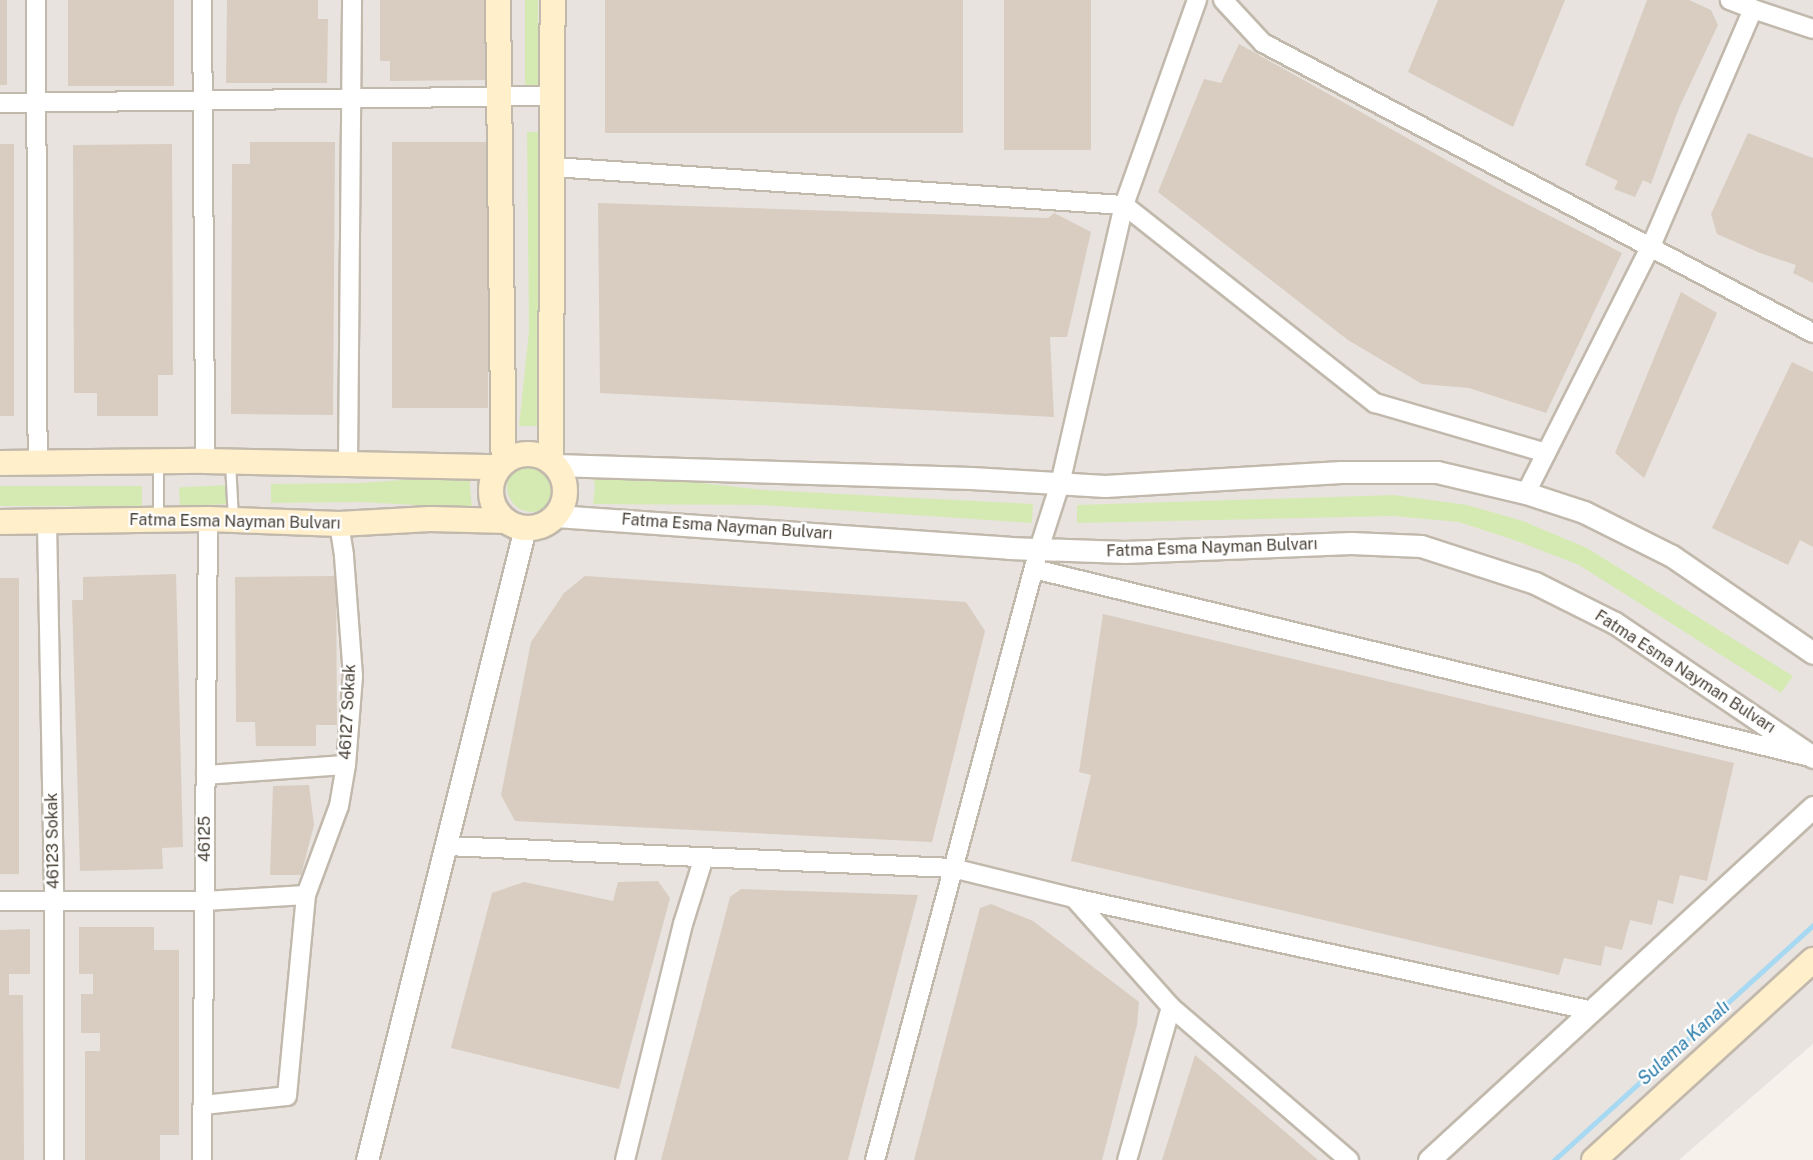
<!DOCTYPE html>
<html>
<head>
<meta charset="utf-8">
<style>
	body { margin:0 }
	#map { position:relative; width:1813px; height:1160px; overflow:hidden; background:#f6f2eb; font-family:"Public Sans",sans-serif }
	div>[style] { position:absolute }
	.industrial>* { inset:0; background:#e8e3df }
	.green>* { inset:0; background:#d5eab3; transform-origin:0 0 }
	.round { border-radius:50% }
	.stream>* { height:5px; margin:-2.5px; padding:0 2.5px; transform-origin:2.5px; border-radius:2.5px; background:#a7d9f3 }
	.building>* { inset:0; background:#d8cdc0; transform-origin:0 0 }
	.roads { filter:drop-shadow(2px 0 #c2b9ad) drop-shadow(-2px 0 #c2b9ad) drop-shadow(0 2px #c2b9ad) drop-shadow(0 -2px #c2b9ad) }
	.service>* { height:9px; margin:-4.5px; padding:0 4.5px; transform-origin:4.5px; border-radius:4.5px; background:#fff }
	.minor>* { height:18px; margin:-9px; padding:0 9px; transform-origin:9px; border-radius:9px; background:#fff }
	.tertiary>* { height:21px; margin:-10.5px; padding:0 10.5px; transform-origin:10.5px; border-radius:10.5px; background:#fff }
	.secondary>* { height:24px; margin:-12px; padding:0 12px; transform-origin:12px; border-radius:12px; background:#ffefcb }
	.secondary>.ring { margin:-12px; padding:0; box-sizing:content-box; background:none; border:24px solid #ffefcb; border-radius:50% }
	span { translate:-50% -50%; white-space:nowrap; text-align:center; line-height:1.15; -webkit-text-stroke:4.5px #fff; paint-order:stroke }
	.street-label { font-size:16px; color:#4a4238 }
	.water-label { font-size:18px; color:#2a7ca9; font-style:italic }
</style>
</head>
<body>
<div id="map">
	<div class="industrial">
		<i style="clip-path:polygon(0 0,1813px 0,1813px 1044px,1679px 1160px,0 1160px)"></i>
	</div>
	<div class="green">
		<i style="left:525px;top:0;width:13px;height:86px"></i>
		<i style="clip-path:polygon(527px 132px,539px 132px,539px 280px,548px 426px,519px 426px,529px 331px)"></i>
		<i class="round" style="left:507px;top:462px;width:50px;height:50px"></i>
		<i style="clip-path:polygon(592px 471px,764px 490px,1033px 504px,1032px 523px,763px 505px,593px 504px,595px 486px)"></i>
		<i style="clip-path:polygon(469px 475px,472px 508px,360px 502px,271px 503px,271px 484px,361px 483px)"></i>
		<i style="left:226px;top:485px;width:19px;height:47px;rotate:87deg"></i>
		<i style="left:142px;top:486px;width:20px;height:142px;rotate:90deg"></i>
		<i style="clip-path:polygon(1394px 495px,1467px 505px,1523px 521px,1587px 548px,1793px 676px,1781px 693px,1579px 565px,1514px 540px,1459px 522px,1393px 516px,1077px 523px,1077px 505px)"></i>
	</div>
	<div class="stream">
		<i style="left:1554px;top:1160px;width:350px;rotate:-42.2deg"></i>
	</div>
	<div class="building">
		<i style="left:0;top:0;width:7px;height:85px"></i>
		<i style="left:68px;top:0;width:106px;height:86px"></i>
		<i style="clip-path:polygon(227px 0,318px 0,318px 19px,328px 19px,327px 83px,226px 83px)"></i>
		<i style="clip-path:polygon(380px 0,488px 0,488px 80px,390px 81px,390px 61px,380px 61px)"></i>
		<i style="left:605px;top:0;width:358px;height:133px"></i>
		<i style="left:1004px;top:0;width:87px;height:150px"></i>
		<i style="clip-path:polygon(1438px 0,1565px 0,1513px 127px,1408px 72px)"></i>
		<i style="clip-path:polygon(1647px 0,1689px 0,1711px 10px,1718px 25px,1679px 108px,1651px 184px,1643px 180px,1635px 197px,1614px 189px,1618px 181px,1585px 165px)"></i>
		<i style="clip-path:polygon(1239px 44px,1500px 190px,1622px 253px,1546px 413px,1469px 388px,1422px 384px,1348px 340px,1158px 192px,1204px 79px,1221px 83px)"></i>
		<i style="clip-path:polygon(1748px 133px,1813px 158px,1813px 283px,1793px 273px,1796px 265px,1760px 253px,1717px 234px,1711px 214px)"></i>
		<i style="clip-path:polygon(250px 142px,335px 142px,333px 415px,231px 414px,232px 164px,250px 164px)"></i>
		<i style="left:488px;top:142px;width:266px;height:96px;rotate:90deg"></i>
		<i style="left:0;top:144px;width:14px;height:272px"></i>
		<i style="clip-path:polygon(172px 144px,173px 375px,158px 375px,158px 416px,97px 416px,97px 393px,74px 393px,73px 145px)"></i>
		<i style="clip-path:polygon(598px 203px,1048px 218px,1054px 213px,1091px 232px,1067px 337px,1050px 337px,1054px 417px,600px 393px)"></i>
		<i style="clip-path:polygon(1681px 292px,1717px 313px,1644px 478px,1615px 453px)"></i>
		<i style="clip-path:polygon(1792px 362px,1813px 372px,1813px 547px,1800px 540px,1788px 565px,1712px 528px)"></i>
		<i style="clip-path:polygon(176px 574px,183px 847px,162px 848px,163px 869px,80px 871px,72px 600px,83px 600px,83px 577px)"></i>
		<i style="clip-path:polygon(336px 576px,337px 725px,316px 725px,316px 746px,256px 746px,255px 722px,236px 722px,235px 577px)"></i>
		<i style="clip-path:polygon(585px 576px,966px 602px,985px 631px,932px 842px,515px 821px,501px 795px,531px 642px,564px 593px)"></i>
		<i style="left:0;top:578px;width:19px;height:296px"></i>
		<i style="clip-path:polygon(1103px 614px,1734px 763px,1707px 881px,1680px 875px,1673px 904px,1658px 900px,1652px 925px,1630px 920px,1622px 950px,1605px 946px,1601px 966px,1564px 958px,1559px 975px,1071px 861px,1091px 775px,1079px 772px)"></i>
		<i style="clip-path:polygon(309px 785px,314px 825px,301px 875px,270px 875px,273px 786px)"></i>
		<i style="clip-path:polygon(658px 881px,670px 898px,619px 1089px,451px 1048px,492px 893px,524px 882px,613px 901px,618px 882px)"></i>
		<i style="clip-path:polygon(741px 889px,918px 895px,848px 1160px,661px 1160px,730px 897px)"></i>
		<i style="clip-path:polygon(991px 904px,1033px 921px,1139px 1002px,1137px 1025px,1102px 1160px,914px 1160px,980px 908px)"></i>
		<i style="clip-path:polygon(79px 927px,154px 927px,154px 950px,179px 950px,179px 1135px,160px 1135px,160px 1160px,85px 1160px,85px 1051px,100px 1051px,100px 1033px,81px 1033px,81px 994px,93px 994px,93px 974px,79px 974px)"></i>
		<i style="clip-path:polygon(30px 929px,30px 974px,9px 974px,9px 995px,23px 995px,24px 1160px,0 1160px,0 930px)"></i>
		<i style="clip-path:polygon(1195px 1055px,1318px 1160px,1162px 1160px)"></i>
	</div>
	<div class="roads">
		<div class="service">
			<i style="left:230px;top:462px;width:57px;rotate:87deg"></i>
			<i style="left:158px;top:464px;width:55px;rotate:90deg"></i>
		</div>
		<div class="minor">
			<i style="left:36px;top:0;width:463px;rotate:89.8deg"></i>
			<i style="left:202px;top:0;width:461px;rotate:89.6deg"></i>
			<i style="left:1223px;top:0;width:59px;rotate:47.1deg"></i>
			<i style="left:1263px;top:43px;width:622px;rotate:27.8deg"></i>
			<i style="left:1753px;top:9px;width:63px;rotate:18.4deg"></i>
			<i style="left:0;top:103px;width:553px;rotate:-0.73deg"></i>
			<i style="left:553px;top:167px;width:572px;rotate:3.81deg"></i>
			<i style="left:1124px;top:205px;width:320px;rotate:38.3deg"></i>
			<i style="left:1375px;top:403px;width:178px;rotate:16.3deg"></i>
			<i style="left:348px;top:465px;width:465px;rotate:-89.5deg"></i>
			<i style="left:1526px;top:493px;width:277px;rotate:-63.2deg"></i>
			<i style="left:1651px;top:246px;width:258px;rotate:-66.7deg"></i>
			<i style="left:1753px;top:9px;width:25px;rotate:-159deg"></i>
			<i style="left:47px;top:523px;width:377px;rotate:88.9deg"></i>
			<i style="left:54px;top:900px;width:260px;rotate:90deg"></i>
			<i style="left:1034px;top:569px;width:798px;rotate:13.62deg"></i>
			<i style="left:206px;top:775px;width:140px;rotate:-4.1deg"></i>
			<i style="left:447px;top:846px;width:505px;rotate:2.49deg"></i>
			<i style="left:952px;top:868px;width:126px;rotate:13.8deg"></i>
			<i style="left:1074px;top:898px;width:146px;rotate:48.3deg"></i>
			<i style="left:1171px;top:1007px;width:159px;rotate:106deg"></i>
			<i style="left:1074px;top:898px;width:531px;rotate:12.28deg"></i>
			<i style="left:0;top:901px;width:205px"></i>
			<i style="left:205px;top:901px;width:101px;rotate:-3.4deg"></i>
			<i style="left:306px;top:895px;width:95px;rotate:-69.7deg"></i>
			<i style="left:339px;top:806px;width:42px;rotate:-80.3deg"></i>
			<i style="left:346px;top:765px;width:89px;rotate:-85.5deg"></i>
			<i style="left:353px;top:676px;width:121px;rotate:-94.3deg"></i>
			<i style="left:344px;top:555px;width:31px;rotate:-99deg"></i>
			<i style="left:1171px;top:1007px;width:235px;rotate:40.7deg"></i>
			<i style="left:203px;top:1105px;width:84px;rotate:-6.1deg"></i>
			<i style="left:287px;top:1096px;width:202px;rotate:-84.6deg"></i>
			<i style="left:202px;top:1160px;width:641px;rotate:-89.46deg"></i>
			<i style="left:625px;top:1160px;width:243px;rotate:-76.2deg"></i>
			<i style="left:683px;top:924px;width:70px;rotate:-72.6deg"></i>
			<i style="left:875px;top:1160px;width:633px;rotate:-74.98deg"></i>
			<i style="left:1039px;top:549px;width:68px;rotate:-72.1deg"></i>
			<i style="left:1060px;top:484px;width:286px;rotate:-77.1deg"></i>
			<i style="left:1124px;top:205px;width:218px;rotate:-70.4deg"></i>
		</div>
		<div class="tertiary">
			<i style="left:556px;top:465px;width:415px;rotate:1.8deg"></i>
			<i style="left:971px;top:478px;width:134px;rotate:3.4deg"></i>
			<i style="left:1105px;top:486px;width:236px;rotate:-3.4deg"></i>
			<i style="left:1341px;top:472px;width:96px"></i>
			<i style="left:1437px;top:472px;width:91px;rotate:13.3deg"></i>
			<i style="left:1526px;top:493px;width:61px;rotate:18.1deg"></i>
			<i style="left:1584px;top:512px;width:98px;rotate:26.6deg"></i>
			<i style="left:1672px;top:556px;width:171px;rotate:34.5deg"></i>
			<i style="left:556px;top:516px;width:454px;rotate:4deg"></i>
			<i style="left:1009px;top:548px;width:116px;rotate:2deg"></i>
			<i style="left:1125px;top:552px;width:226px;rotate:-2.3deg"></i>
			<i style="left:1351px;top:543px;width:70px;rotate:2.5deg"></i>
			<i style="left:1421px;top:546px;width:120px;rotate:18deg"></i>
			<i style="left:1535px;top:583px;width:89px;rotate:26.6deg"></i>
			<i style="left:1615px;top:623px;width:239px;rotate:34.1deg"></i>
			<i style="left:367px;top:1160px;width:651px;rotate:-75.96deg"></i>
			<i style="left:1429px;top:1160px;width:522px;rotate:-42.59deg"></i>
		</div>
		<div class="secondary">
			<i style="left:498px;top:0;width:462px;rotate:89.3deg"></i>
			<i class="ring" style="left:491px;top:454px;width:50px;height:50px"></i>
			<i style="left:551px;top:460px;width:460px;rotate:-89.8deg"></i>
			<i style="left:0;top:463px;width:205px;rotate:-0.6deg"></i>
			<i style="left:205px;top:461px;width:294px;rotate:1.2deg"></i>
			<i style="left:0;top:522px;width:208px;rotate:-0.8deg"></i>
			<i style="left:208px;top:519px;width:131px;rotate:2.2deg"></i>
			<i style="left:339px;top:524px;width:91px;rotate:-3.1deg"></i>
			<i style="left:430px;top:519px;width:76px;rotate:1.5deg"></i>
			<i style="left:1594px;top:1160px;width:297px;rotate:-42.4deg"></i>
		</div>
	</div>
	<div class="street-label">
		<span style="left:235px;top:522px;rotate:1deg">Fatma Esma Nayman Bulvarı</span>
		<span style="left:727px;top:527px;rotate:4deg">Fatma Esma Nayman Bulvarı</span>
		<span style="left:1212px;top:548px;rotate:-2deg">Fatma Esma Nayman Bulvarı</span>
		<span style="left:1685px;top:672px;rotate:33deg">Fatma Esma Nayman Bulvarı</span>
		<span style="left:348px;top:712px;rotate:-87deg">46127 Sokak</span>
		<span style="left:205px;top:839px;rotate:-90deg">46125</span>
		<span style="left:53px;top:841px;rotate:-91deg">46123 Sokak</span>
	</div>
	<div class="water-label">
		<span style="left:1684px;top:1043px;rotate:-42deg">Sulama Kanalı</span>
	</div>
</div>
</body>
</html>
